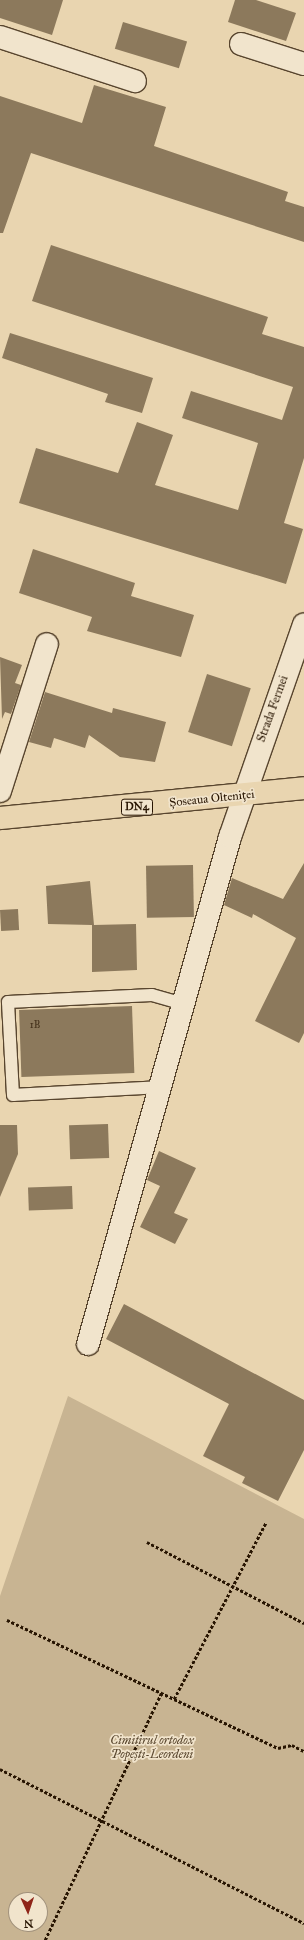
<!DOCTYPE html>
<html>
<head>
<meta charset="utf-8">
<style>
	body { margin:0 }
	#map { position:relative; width:304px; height:1940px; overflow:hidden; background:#e9d5b0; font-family:"IM FELL Great Primer",serif }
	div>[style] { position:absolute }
	.green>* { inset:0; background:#c8b492 }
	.building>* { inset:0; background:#8c795c; transform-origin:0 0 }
	.path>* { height:2.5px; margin-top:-1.25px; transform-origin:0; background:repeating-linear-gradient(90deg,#281502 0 3px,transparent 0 5px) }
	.roads { filter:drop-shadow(1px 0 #58452e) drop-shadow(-1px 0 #58452e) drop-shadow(0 1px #58452e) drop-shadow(0 -1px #58452e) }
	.lane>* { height:12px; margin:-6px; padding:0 6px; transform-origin:6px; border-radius:6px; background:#f1e4cc }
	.street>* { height:22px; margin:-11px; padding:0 11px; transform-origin:11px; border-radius:11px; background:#f1e4cc }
	.primary>* { height:22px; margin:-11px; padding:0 11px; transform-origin:11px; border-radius:11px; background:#e9d5b0 }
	span { translate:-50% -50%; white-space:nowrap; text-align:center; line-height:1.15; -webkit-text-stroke:3.5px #f1e4cc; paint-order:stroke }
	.number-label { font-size:10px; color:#412e18 }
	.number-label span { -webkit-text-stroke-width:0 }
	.shield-label span { padding:1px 3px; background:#f1e4cc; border:1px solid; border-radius:3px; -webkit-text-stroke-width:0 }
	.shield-label { font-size:11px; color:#281502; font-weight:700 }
	.street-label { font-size:12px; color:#281502 }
	.park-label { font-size:12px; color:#58452d; font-style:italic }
	.north { position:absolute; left:8px; top:1892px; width:40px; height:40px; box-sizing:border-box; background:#f1e4cc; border:1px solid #a1917b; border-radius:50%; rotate:177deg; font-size:11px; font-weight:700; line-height:16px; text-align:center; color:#281502 }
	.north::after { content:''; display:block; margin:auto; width:14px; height:18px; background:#8f2418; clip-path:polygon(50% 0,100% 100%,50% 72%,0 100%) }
</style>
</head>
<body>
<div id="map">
	<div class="green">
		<i style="clip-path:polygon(evenodd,68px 1396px,304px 1519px,304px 1940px,0 1940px,0 1596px,68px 1396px,16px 1900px,40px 1900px,40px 1924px,16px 1924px,16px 1900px)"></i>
	</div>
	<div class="building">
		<i style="clip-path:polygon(0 0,63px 0,52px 35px,0 18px)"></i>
		<i style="clip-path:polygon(235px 0,256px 0,296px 13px,286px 41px,228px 22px)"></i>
		<i style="left:123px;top:22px;width:67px;height:28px;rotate:17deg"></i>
		<i style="clip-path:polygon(94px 85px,166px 107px,154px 146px,288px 192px,285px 201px,304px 207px,304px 242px,31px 153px,3px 233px,0 233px,0 96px,82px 123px)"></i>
		<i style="clip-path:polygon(51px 245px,268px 317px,262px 334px,304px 347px,304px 458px,284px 523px,303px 529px,286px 584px,19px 503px,36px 448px,118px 473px,137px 422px,173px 435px,155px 485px,238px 510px,258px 443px,182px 418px,191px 391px,282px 420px,293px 387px,32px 301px)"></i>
		<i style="clip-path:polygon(10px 333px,153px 378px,142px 413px,105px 402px,108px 394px,2px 358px)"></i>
		<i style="clip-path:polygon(33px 549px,135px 583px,131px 596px,194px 615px,181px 657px,87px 631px,92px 617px,19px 593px)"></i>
		<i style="clip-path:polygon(0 657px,22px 665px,15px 683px,21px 685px,11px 714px,5px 712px,2px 719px)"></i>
		<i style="left:207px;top:674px;width:46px;height:61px;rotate:18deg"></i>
		<i style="clip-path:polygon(45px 692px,112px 713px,113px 708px,166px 722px,155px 762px,120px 757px,89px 735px,85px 748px,54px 738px,51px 748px,29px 742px)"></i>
		<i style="clip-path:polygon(304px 863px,304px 1033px,299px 1043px,255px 1021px,296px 938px,253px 914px,252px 918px,224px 905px,232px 878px,283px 899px)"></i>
		<i style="left:193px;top:865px;width:52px;height:47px;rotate:89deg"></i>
		<i style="clip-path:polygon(90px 881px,94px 925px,136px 924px,137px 970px,92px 972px,92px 925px,48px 924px,46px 886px)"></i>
		<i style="left:18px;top:909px;width:21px;height:18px;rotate:87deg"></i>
		<i style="left:132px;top:1006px;width:67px;height:113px;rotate:88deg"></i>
		<i style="left:108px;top:1124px;width:34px;height:39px;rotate:88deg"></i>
		<i style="clip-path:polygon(0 1125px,17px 1125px,18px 1154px,0 1197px)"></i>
		<i style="clip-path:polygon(159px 1151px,196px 1168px,174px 1213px,188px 1219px,175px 1244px,140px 1227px,160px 1186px,147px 1180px)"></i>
		<i style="left:72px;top:1186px;width:23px;height:44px;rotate:88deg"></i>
		<i style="clip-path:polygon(124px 1304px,304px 1400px,304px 1450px,278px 1501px,242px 1483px,245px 1477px,203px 1456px,229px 1404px,106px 1339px)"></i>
	</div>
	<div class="path">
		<i style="left:147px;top:1542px;width:177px;rotate:27.3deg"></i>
		<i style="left:7px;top:1620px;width:300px;rotate:25.3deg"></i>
		<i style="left:278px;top:1748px;width:14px;rotate:-12deg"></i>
		<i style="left:292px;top:1745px;width:13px;rotate:27deg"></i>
		<i style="left:174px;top:1699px;width:199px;rotate:-62.5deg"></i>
		<i style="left:0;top:1769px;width:341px;rotate:26.9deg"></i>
		<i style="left:45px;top:1940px;width:273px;rotate:-64.8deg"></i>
	</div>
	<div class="roads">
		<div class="lane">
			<i style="left:161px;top:1087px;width:148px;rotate:176.9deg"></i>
			<i style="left:13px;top:1095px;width:93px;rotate:-93.1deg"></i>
			<i style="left:8px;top:1002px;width:144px;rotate:-2.8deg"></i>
			<i style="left:152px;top:995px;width:32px;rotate:16deg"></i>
		</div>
		<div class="street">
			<i style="left:0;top:37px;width:142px;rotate:18.1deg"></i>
			<i style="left:241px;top:44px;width:66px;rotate:17.6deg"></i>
			<i style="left:0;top:791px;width:154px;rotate:-72.3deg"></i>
			<i style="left:88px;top:1344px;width:527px;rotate:-74.35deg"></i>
			<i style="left:230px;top:837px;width:225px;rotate:-70.8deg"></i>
		</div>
		<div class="primary">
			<i style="left:0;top:818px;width:305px;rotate:-5.6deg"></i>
		</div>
	</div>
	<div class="number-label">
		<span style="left:35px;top:1026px">1B</span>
	</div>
	<div class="shield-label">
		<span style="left:137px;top:807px">DN4</span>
	</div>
	<div class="street-label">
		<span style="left:273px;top:709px;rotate:-70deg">Strada Fermei</span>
		<span style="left:212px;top:799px;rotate:-6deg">Șoseaua Olteniței</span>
	</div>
	<div class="park-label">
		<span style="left:152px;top:1748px">Cimitirul ortodox<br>Popești-Leordeni</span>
	</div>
	<div class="north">N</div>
</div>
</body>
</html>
